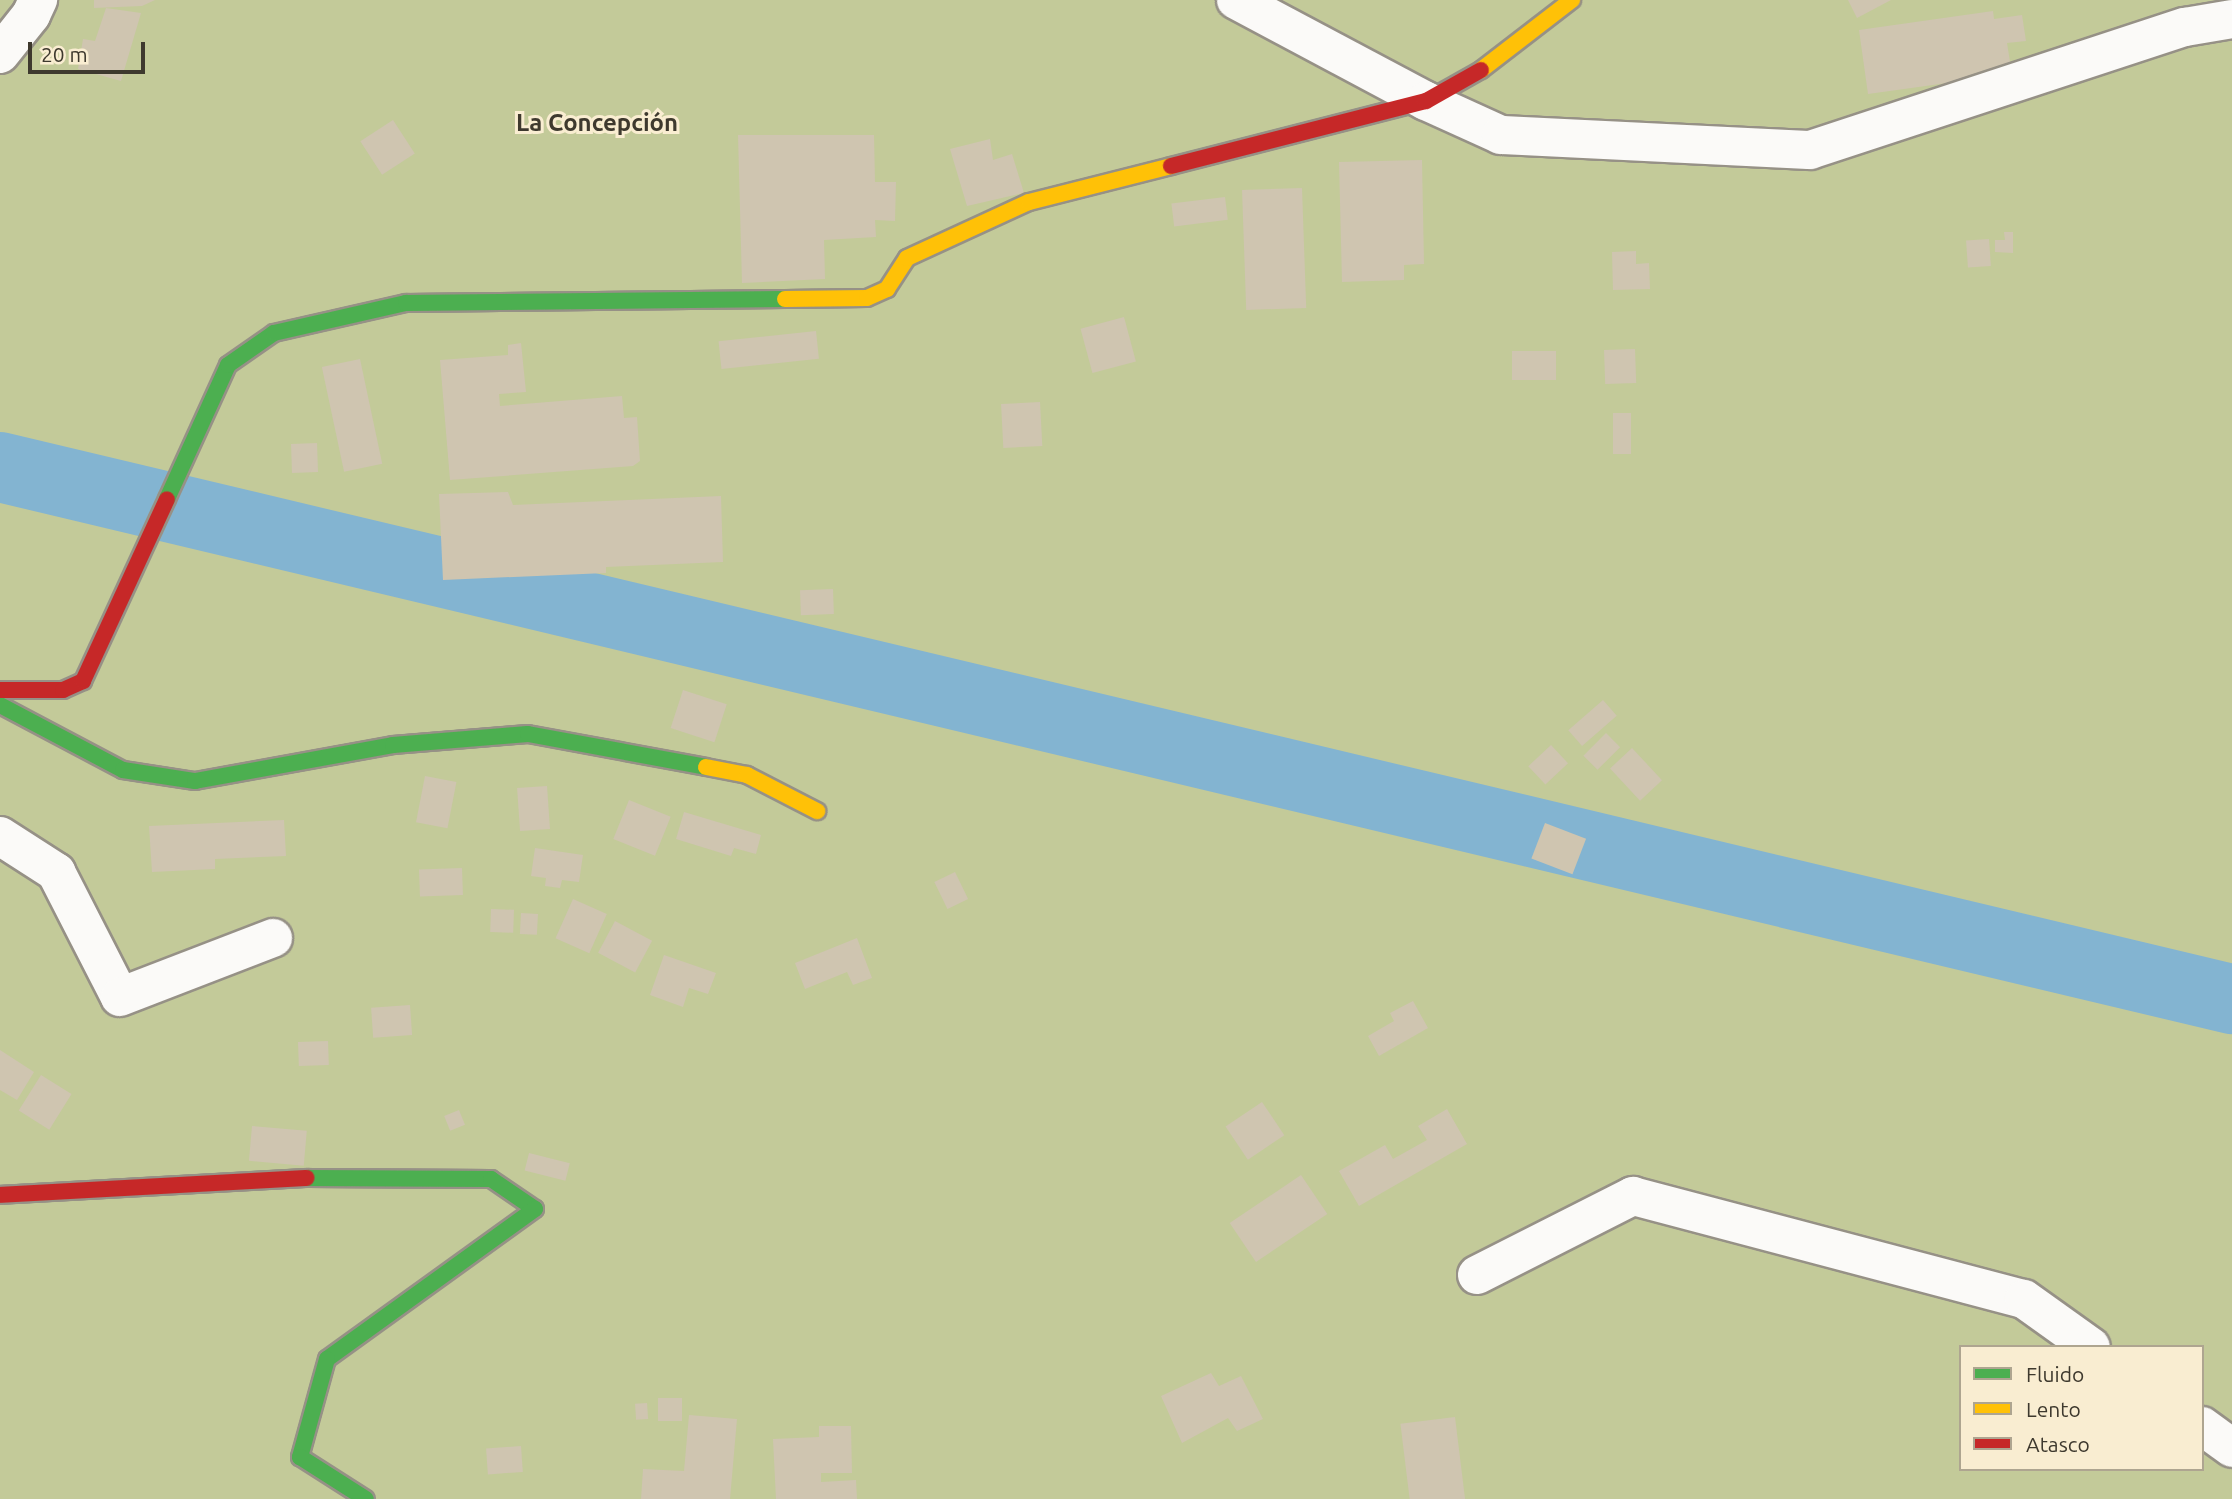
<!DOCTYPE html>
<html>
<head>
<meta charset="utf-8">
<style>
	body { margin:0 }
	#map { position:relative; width:2232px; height:1499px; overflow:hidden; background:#e3dccd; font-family:Ubuntu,sans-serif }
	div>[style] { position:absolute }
	.forest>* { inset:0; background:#c3ca99 }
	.river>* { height:70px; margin:-35px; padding:0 35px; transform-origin:35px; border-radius:35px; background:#83b4d1 }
	.building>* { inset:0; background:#cfc5b0; transform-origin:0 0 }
	.roads { filter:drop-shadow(2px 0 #969186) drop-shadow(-2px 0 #969186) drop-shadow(0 2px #969186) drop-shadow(0 -2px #969186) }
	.street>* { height:38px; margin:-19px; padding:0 19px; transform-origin:19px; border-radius:19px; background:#fbfaf8 }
	.fast>* { height:16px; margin:-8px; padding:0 8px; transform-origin:8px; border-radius:8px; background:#4caf50 }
	.slow>* { height:16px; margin:-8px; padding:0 8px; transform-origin:8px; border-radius:8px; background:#ffc107 }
	.jam>* { height:16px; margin:-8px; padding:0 8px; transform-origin:8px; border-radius:8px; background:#c62828 }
	span { translate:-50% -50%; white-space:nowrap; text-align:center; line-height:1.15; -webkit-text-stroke:6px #f9edd1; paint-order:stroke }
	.quarter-label { font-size:24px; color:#3e392e; font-weight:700 }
	.legend { position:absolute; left:1959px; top:1345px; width:245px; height:126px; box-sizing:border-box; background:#f9edd1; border:2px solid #aea590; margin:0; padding:9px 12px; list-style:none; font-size:21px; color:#3e392e }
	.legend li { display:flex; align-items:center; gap:14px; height:35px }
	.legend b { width:35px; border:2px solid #aea590 }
	.scale { position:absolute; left:28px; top:42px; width:117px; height:32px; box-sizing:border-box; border:4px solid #3e392e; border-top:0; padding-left:9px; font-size:21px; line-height:24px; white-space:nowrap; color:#3e392e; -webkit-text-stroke:5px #f9edd1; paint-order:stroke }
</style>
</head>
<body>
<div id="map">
	<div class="forest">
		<i style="clip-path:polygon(evenodd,0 0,2232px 0,2232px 1499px,0 1499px,0 0,1961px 1347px,2202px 1347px,2202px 1469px,1961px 1469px,1961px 1347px)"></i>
	</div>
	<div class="river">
		<i style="left:0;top:467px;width:2295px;rotate:13.41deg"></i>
	</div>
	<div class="building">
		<i style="clip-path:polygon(94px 0,155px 0,142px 6px,94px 8px)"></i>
		<i style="clip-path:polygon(1848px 0,1891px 0,1857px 18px)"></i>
		<i style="clip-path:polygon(106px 8px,141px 13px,121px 81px,78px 69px,83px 39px,95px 41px)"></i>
		<i style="clip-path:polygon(1993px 11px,1994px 19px,2022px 15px,2026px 41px,2007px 43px,2012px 74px,1868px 94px,1859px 30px)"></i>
		<i style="left:393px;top:120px;width:40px;height:39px;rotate:57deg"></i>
		<i style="clip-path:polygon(738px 135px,874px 135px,875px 182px,896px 182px,895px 221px,875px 220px,876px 237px,824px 240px,825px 279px,742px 283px)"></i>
		<i style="clip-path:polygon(990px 139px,993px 160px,1012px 154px,1024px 193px,967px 206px,950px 149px)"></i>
		<i style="clip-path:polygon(1422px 160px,1424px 264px,1404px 265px,1404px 280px,1342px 282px,1339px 162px)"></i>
		<i style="left:1302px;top:188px;width:120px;height:60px;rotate:88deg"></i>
		<i style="left:1225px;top:197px;width:23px;height:54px;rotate:83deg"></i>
		<i style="clip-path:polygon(2004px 232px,2013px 232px,2013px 253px,1995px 252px,1995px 240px,2005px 240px)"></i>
		<i style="left:1989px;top:239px;width:27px;height:23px;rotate:86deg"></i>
		<i style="clip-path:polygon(1636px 251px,1636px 264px,1649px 263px,1650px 289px,1613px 290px,1612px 252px)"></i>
		<i style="left:1124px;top:317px;width:46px;height:45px;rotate:75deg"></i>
		<i style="left:816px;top:331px;width:28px;height:98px;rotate:84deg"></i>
		<i style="clip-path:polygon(521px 343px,526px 392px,499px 394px,500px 406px,622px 396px,624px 418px,637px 417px,640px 461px,633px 466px,450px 480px,440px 360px,508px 355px,508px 345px)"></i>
		<i style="left:1635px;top:349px;width:34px;height:31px;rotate:88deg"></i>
		<i style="left:1556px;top:351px;width:29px;height:44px;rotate:90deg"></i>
		<i style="left:360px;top:359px;width:107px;height:39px;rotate:78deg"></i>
		<i style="left:1040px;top:402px;width:44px;height:39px;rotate:87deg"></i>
		<i style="left:1613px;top:413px;width:18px;height:41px"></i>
		<i style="left:317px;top:443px;width:29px;height:26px;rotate:88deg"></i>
		<i style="clip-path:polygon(508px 492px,513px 505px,721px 496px,723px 562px,606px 567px,606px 573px,443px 580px,439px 494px)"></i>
		<i style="left:833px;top:589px;width:25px;height:33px;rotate:88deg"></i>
		<i style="left:683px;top:690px;width:46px;height:40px;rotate:18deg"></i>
		<i style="left:1603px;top:700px;width:21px;height:46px;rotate:49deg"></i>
		<i style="left:1606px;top:733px;width:20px;height:32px;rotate:45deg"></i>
		<i style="left:1551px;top:745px;width:25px;height:31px;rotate:47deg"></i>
		<i style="left:1632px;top:748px;width:44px;height:30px;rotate:47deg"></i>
		<i style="left:425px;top:776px;width:32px;height:47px;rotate:11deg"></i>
		<i style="left:547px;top:786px;width:43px;height:30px;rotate:86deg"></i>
		<i style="left:629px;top:800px;width:45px;height:42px;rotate:22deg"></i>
		<i style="clip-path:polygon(684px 812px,761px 835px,756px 854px,734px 848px,731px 856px,676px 839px)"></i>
		<i style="clip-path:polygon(284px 820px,286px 856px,215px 859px,215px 869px,152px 872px,149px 826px)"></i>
		<i style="left:1545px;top:823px;width:44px;height:38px;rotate:21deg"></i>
		<i style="clip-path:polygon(535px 848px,583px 855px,579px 882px,562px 880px,560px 888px,545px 886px,546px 878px,531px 876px)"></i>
		<i style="left:462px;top:868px;width:27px;height:43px;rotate:88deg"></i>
		<i style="left:955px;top:872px;width:30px;height:23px;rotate:64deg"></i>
		<i style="left:573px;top:899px;width:37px;height:43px;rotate:24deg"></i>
		<i style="left:491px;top:909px;width:23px;height:23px;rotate:2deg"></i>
		<i style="left:521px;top:913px;width:17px;height:21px;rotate:3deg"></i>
		<i style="left:615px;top:921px;width:42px;height:36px;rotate:28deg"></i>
		<i style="clip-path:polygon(857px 938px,872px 978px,853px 985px,847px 972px,805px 989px,795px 963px)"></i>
		<i style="clip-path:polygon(664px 955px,716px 973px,708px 994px,689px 988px,683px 1007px,650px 995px)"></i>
		<i style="clip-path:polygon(1413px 1001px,1428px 1028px,1379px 1056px,1368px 1036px,1394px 1021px,1390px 1013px)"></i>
		<i style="left:410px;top:1005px;width:30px;height:39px;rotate:86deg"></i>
		<i style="left:328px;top:1041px;width:24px;height:30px;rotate:88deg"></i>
		<i style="clip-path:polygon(0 1050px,34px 1072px,17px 1100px,0 1090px)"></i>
		<i style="left:41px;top:1075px;width:36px;height:42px;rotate:32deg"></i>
		<i style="left:1262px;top:1102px;width:40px;height:44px;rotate:56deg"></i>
		<i style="clip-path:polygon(1447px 1109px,1467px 1144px,1359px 1206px,1339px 1171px,1385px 1145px,1393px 1159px,1427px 1140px,1418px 1126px)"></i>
		<i style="left:459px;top:1110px;width:16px;height:16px;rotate:68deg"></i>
		<i style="left:252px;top:1126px;width:55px;height:35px;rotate:5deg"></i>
		<i style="left:529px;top:1153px;width:42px;height:18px;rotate:14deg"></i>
		<i style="left:1301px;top:1175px;width:47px;height:86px;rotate:56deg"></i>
		<i style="clip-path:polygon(1211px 1373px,1219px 1386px,1241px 1376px,1263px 1419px,1237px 1431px,1228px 1418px,1182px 1443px,1161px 1396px)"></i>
		<i style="left:658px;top:1398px;width:24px;height:23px"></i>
		<i style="left:647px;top:1403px;width:16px;height:12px;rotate:86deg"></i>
		<i style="clip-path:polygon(689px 1415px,737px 1419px,730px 1499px,641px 1499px,643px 1469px,684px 1471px)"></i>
		<i style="left:1455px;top:1417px;width:83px;height:55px;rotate:83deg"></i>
		<i style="clip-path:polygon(819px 1426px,851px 1426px,852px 1473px,821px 1473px,821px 1482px,856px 1480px,857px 1499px,776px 1499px,773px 1439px,819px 1437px)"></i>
		<i style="left:521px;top:1446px;width:26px;height:35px;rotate:86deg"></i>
	</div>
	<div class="roads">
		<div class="street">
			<i style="left:1236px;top:0;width:215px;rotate:28deg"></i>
			<i style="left:1426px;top:101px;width:82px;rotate:24.4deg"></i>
			<i style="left:1501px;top:135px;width:309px;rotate:2.8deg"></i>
			<i style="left:1810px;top:150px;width:395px;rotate:-18.2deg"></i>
			<i style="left:2185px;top:27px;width:48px;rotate:-9.7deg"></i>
			<i style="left:0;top:54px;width:50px;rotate:-51.5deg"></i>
			<i style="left:31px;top:15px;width:17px;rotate:-65deg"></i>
			<i style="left:0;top:836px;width:67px;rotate:32.7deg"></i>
			<i style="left:56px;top:872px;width:140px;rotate:62.9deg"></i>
			<i style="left:120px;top:997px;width:164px;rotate:-21.1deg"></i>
			<i style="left:1477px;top:1275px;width:175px;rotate:-26.9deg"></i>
			<i style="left:1633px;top:1196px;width:404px;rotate:14.8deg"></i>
			<i style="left:2024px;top:1299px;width:82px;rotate:35.6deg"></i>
			<i style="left:2202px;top:1426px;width:37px;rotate:36deg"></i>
		</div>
		<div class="fast">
			<i style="left:167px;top:499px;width:147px;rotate:-65.5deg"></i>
			<i style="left:228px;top:365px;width:56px;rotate:-34.8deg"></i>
			<i style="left:274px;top:333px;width:135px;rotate:-12.8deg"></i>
			<i style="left:406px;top:303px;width:379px;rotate:-0.6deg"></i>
			<i style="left:0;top:705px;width:139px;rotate:27.9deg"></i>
			<i style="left:123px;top:770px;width:73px;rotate:8.7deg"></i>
			<i style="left:195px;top:781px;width:201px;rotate:-10.3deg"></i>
			<i style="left:393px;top:745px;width:135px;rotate:-4.7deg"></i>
			<i style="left:528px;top:734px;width:181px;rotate:10.5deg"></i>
			<i style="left:307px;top:1178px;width:184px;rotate:0.3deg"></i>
			<i style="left:491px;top:1179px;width:53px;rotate:34.3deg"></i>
			<i style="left:535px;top:1209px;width:256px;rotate:144.2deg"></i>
			<i style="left:327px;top:1359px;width:102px;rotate:105.4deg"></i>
			<i style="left:300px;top:1457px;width:78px;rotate:32.5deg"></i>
		</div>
		<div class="slow">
			<i style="left:1481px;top:70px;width:115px;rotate:-37.6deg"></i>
			<i style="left:785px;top:299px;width:82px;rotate:-0.7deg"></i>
			<i style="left:867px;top:298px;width:22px;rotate:-24deg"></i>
			<i style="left:887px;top:289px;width:37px;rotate:-57deg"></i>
			<i style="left:907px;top:258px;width:134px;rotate:-24.7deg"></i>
			<i style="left:1029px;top:202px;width:146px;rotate:-14.2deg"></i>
			<i style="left:706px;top:767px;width:42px;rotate:11deg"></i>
			<i style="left:747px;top:775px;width:79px;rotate:27.2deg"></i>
		</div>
		<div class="jam">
			<i style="left:1171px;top:166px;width:263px;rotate:-14.3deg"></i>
			<i style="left:1426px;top:101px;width:63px;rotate:-29.4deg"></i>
			<i style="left:0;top:690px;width:63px"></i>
			<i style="left:63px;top:690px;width:22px;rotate:-24deg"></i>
			<i style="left:83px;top:681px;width:200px;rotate:-65.2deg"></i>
			<i style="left:0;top:1195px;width:307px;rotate:-3.2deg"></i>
		</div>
	</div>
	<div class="quarter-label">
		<span style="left:597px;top:123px">La Concepción</span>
	</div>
	<ul class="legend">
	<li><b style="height:9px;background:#4caf50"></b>Fluido</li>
	<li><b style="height:9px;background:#ffc107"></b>Lento</li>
	<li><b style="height:9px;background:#c62828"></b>Atasco</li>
	</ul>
	<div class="scale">20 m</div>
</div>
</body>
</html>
